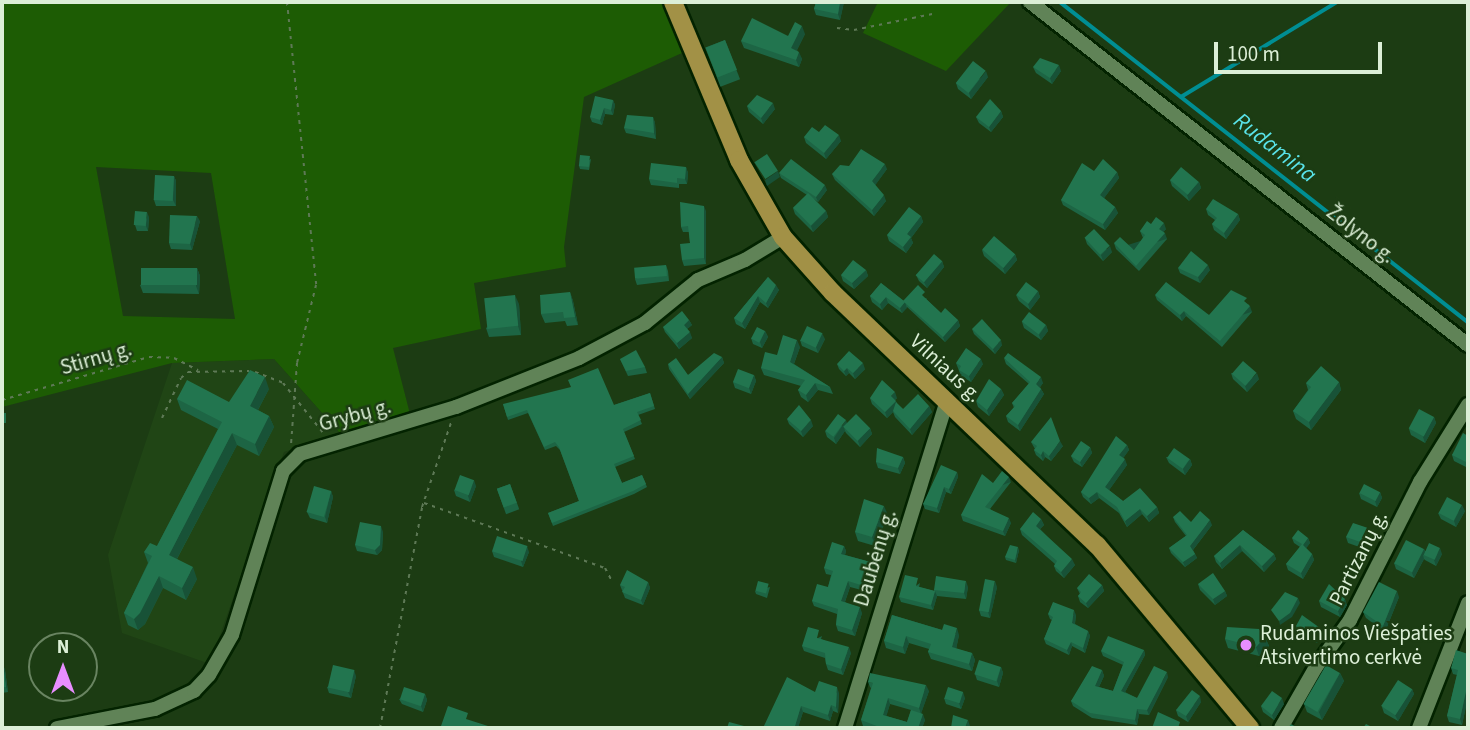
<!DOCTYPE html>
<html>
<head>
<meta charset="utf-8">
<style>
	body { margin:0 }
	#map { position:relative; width:1470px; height:730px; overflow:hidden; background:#1c3c13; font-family:"Source Sans 3",sans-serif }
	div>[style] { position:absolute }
	.built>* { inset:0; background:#204515 }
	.green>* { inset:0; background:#1d5c04 }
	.stream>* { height:3.5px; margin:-1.75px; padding:0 1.75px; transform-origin:1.75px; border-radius:1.75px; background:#008e93 }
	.path>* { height:2px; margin-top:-1px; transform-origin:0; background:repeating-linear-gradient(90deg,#5e7956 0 3.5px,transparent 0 8.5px) }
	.roads { filter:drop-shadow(2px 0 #032300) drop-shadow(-2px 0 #032300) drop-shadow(0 2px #032300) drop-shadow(0 -2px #032300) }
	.minor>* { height:14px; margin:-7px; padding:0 7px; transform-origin:7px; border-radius:7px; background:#608357 }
	.major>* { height:18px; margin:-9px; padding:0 9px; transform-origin:9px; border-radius:9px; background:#a29146 }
	.wall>* { inset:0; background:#1d6544; transform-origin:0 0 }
	.shaded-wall>* { inset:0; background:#185237; transform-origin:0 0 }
	.building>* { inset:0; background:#22754f; transform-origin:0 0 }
	.dots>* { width:19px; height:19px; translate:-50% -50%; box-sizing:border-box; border:4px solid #1c3c13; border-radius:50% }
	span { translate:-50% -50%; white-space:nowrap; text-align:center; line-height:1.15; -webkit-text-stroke:5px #1c3c13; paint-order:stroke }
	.street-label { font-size:21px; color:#dcefd7 }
	.poi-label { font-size:21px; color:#dcefd7 }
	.left { translate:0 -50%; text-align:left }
	.water-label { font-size:23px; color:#59e3e9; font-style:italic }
	.frame { position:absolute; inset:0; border:4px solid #dcefd7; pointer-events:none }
	.north { position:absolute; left:28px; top:632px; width:70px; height:70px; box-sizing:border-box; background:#1c3c13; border:2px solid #698461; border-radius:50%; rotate:0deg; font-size:19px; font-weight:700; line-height:28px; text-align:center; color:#dcefd7 }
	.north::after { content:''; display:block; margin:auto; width:24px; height:32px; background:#e88eff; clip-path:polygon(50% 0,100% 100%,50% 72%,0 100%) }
	.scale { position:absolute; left:1214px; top:42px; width:168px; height:32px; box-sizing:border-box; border:4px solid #dcefd7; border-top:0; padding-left:9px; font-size:21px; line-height:24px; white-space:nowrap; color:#dcefd7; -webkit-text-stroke:5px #1c3c13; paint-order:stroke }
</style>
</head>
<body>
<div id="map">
	<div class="built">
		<i style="clip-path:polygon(274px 359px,340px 433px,284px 452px,210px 664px,122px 633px,108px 555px,172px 363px)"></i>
	</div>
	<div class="green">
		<i style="clip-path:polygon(evenodd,2px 2px,663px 2px,682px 53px,584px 97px,564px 247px,566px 267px,474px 283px,481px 329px,393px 348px,410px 414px,340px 433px,274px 359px,172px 363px,2px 407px,2px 2px,96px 167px,211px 173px,235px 319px,123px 316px,96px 167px)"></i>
		<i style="clip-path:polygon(878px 2px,1011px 2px,946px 71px,863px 33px)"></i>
	</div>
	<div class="stream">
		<i style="left:1060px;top:2px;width:519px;rotate:38.11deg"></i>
		<i style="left:1181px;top:97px;width:183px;rotate:-31.3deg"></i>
	</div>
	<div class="path">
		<i style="left:287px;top:2px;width:284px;rotate:84.1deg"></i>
		<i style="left:316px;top:285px;width:80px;rotate:103.7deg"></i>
		<i style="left:297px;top:363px;width:82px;rotate:94.2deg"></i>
		<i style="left:837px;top:28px;width:17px;rotate:7deg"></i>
		<i style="left:854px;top:30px;width:80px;rotate:-11.6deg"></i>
		<i style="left:255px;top:372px;width:30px;rotate:21deg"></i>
		<i style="left:283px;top:383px;width:65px;rotate:51.2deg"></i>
		<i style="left:2px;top:400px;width:153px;rotate:-16.3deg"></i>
		<i style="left:149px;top:357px;width:25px;rotate:2deg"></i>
		<i style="left:174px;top:358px;width:27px;rotate:27deg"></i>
		<i style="left:162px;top:418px;width:44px;rotate:-64.6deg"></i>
		<i style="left:181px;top:378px;width:9px;rotate:-41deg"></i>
		<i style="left:188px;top:372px;width:61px;rotate:-0.9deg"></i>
		<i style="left:424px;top:503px;width:192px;rotate:19.8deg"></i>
		<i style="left:605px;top:568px;width:15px;rotate:62deg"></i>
		<i style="left:380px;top:728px;width:225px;rotate:-79.2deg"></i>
		<i style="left:422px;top:507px;width:89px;rotate:-71deg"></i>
	</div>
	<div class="roads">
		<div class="minor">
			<i style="left:1030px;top:2px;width:556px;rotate:38.06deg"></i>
			<i style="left:57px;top:728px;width:100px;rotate:-11deg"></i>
			<i style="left:155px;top:709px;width:43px;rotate:-24.8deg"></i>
			<i style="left:194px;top:691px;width:22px;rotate:-47deg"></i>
			<i style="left:209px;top:675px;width:46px;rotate:-60.1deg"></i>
			<i style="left:232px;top:635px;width:172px;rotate:-72.7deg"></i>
			<i style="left:283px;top:471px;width:24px;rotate:-45deg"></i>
			<i style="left:300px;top:454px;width:163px;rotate:-16.8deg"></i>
			<i style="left:456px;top:407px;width:132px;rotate:-21.7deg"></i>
			<i style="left:579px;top:358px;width:75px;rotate:-27.9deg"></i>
			<i style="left:645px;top:323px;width:68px;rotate:-39.1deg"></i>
			<i style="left:698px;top:280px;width:51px;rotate:-23.1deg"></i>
			<i style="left:745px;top:260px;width:44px;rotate:-31.2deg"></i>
			<i style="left:845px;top:728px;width:343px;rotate:-72.7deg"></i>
			<i style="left:1281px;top:728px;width:70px;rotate:-60.2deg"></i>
			<i style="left:1316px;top:667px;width:58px;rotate:-54.1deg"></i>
			<i style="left:1350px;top:620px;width:155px;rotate:-63.1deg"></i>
			<i style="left:1420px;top:482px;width:91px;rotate:-58.1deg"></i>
			<i style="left:1419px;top:728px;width:134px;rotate:-68.6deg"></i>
		</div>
		<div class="major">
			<i style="left:673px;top:2px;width:171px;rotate:67.3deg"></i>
			<i style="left:739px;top:160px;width:89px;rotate:60.3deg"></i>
			<i style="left:783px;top:237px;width:75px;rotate:48.2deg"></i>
			<i style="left:833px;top:293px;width:365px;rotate:43.7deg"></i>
			<i style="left:1097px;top:545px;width:239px;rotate:50.1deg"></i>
		</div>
	</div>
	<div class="wall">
		<i style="clip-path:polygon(816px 2px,844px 2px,840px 20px,816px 15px,814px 9px)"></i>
		<i style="clip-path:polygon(805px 34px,797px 50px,802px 59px,799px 67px,744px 48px,741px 41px)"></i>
		<i style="left:725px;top:40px;width:42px;height:21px;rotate:69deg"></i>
		<i style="clip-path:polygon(1033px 67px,1061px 71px,1052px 84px,1036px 73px)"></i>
		<i style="clip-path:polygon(988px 77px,971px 99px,958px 89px,956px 83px)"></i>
		<i style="clip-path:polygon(613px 100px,615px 105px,613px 115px,605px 114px,602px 125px,592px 122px,590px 117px)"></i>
		<i style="clip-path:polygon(747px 106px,775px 109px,763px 124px,749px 112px)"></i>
		<i style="clip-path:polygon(1001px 111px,1003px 117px,991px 132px,979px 123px,976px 117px)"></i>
		<i style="clip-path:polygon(653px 117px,655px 123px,656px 139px,626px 133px,624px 128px)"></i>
		<i style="clip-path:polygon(819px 132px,841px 141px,826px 159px,806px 143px,804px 137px)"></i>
		<i style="clip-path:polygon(591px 159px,589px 170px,580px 169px,579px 166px)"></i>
		<i style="clip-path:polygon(849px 166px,887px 169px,875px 185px,886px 201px,874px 216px,835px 180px,832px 174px)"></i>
		<i style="clip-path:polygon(686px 167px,688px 173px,687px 184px,679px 184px,679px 188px,651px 185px,649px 179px)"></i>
		<i style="clip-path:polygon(1094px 171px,1117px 172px,1119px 178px,1104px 198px,1115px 207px,1118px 213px,1105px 230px,1063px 205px,1061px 200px)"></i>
		<i style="clip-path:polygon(779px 173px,827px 190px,818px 202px,814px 199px,826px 211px,828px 217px,813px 232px,795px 214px,793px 208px,807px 195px,781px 178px)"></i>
		<i style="clip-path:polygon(174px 176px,176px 181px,176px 206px,156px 206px,154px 200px)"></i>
		<i style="clip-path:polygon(1170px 180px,1199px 182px,1201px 188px,1189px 201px,1172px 186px)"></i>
		<i style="clip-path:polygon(1206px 209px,1238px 214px,1240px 220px,1226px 239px,1214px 230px,1212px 224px,1215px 220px,1208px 215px)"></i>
		<i style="clip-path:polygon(706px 211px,706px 264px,684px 266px,682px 260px,690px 243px,689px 232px,683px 232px,681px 227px)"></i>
		<i style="clip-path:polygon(921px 216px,923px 222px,911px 238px,913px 243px,906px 253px,889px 241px,887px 235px)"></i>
		<i style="clip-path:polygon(149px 217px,148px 231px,137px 231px,135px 225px)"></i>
		<i style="clip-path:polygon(200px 221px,192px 250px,171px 249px,169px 243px)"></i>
		<i style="clip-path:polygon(1151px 224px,1166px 229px,1163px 232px,1167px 239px,1139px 271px,1116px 249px,1114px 243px,1134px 250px,1143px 238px,1140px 231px)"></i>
		<i style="clip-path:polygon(1085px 238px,1112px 252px,1103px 261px,1087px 244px)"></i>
		<i style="clip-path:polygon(982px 250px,1015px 254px,1017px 260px,1005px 274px,984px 256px)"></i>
		<i style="clip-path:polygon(942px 261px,944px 267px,927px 288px,919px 281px,916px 275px)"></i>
		<i style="clip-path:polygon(666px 265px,668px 271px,669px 281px,637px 285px,635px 279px)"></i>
		<i style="clip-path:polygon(197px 268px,200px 276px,199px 294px,143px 293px,140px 285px)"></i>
		<i style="clip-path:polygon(1178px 268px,1210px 270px,1200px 283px,1180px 273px)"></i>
		<i style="clip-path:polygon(866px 270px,868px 276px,854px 289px,843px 281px,841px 275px)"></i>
		<i style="clip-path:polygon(768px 277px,779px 290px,768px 308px,760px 302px,745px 329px,736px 324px,734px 318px)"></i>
		<i style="clip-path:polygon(881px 283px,904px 301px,927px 298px,926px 299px,941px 313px,958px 320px,960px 326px,945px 342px,907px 307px,902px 313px,888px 303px,882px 310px,872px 302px,870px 296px)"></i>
		<i style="clip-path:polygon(1038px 291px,1040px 297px,1030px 310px,1019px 301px,1016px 295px)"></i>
		<i style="clip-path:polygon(570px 292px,573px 301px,578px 325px,567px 326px,565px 321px,545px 323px,541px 314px)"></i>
		<i style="clip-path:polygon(1155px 295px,1209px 315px,1249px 304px,1248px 305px,1252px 312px,1222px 347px,1186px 316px,1182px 321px,1157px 300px)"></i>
		<i style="clip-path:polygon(519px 304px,521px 335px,489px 337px,486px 328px)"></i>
		<i style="clip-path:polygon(689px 320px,692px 325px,687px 329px,692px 338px,679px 349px,665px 332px,663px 327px)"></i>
		<i style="clip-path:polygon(1022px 322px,1046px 325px,1048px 331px,1041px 340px,1024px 328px)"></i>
		<i style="clip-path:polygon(972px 329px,1002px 345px,995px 354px,974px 334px)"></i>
		<i style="clip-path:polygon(765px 331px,768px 337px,762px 348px,753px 344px,751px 338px)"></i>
		<i style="clip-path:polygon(825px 339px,818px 353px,802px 346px,800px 340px)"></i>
		<i style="clip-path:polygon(800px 347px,794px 364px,830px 387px,833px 394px,818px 390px,808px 402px,801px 397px,798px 390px,801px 386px,764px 375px,761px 368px,777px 355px)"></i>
		<i style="clip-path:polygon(722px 357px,724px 363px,690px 399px,669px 369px,668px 364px,688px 375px)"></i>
		<i style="clip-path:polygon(1004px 358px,1043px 383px,1040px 387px,1041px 389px,1044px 394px,1020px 431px,1008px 422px,1006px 416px,1014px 408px,1012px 403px,1029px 384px,1006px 364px)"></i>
		<i style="clip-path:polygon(620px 359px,645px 367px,647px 373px,628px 376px)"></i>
		<i style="clip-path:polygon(956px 363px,983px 364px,971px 382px,961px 376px)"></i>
		<i style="clip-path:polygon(837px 364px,865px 369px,855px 379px,849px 373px,846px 376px,839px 369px)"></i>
		<i style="clip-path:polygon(1231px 373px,1259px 379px,1247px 392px,1233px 379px)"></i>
		<i style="clip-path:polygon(754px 375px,756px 381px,751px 394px,735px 388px,733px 382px)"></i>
		<i style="clip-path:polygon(1339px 382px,1341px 390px,1311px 430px,1296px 419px,1293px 411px,1308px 390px,1306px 383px)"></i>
		<i style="clip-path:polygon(269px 389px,258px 410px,269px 416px,274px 427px,259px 456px,237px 445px,177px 559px,197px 579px,186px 600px,163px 588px,145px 624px,138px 630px,128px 625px,124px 613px,148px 563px,144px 552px,157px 546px,218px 429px,181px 410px,177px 399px,229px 402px)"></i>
		<i style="clip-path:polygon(1001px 389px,1004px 395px,989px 416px,978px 407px,976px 401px)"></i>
		<i style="clip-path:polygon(650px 393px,655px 409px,638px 415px,642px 424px,624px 432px,635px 459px,615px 467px,622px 483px,642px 475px,647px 487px,634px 494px,553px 526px,548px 513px,579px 501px,560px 450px,556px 446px,545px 450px,528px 413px,508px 420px,503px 404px,614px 405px)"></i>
		<i style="clip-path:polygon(870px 398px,897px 398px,895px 400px,896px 403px,903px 409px,929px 406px,932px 412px,912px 435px,895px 417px,893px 412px,887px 418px,872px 404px)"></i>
		<i style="clip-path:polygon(1434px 417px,1436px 423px,1425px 443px,1411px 435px,1409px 429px)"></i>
		<i style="clip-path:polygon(787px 419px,813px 426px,803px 437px,789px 424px)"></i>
		<i style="clip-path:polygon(847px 424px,870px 428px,872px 434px,860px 447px,846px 433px,845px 431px,836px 444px,827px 437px,825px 431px)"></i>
		<i style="clip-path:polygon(1468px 436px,1468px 468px,1454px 461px,1452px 455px)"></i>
		<i style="clip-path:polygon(1031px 442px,1063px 446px,1051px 461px,1045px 457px,1043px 461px,1036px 455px,1034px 450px,1035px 449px)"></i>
		<i style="clip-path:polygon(1127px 445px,1129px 450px,1123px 458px,1127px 465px,1109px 490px,1123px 501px,1157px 507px,1159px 513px,1149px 522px,1142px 514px,1127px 527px,1119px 513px,1099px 498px,1091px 504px,1083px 497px,1081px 492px)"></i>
		<i style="clip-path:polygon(1090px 447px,1092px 453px,1082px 467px,1074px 462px,1071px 456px)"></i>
		<i style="clip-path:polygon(903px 457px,905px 463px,900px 474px,878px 468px,876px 462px)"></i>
		<i style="clip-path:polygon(1166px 457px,1190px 459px,1192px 465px,1185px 475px,1169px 463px)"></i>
		<i style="clip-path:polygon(957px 472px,958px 477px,951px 494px,946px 492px,939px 513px,925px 509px,923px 504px)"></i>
		<i style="clip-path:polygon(1011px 482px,990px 509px,1011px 523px,1005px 536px,963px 521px,961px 515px,993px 483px)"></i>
		<i style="left:510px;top:484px;width:27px;height:14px;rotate:70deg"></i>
		<i style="clip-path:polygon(476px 486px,470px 502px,456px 496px,454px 490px)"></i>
		<i style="clip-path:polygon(331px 491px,333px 497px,327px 523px,310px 518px,307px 512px)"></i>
		<i style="clip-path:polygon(1380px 492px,1382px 498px,1377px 507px,1361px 499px,1359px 493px)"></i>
		<i style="clip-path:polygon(1465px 511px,1456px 527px,1441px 519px,1438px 513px)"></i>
		<i style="clip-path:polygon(888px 515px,875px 546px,858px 541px,855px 532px)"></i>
		<i style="clip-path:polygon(1173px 517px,1191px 522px,1212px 525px,1193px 550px,1197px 558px,1185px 567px,1171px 553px,1169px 548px,1186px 536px,1175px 522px)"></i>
		<i style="clip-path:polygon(1041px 519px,1044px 525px,1040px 529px,1075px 565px,1064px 578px,1056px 571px,1054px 566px,1055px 564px,1022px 535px,1020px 529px)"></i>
		<i style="clip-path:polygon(1243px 530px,1274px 554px,1276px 559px,1264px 572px,1242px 551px,1222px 569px,1216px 562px,1214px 556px)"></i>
		<i style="clip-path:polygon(1374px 530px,1376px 536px,1368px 550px,1348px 543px,1346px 537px)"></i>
		<i style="clip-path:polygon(383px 532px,382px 550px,377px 555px,357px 551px,355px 545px)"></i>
		<i style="clip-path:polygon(1292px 538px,1308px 538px,1310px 543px,1306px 548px,1312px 554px,1314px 560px,1303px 579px,1288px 570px,1286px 564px,1300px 547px,1294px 543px)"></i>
		<i style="clip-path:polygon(844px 546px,846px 551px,845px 555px,874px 563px,876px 568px,869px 592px,850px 587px,845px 602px,862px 613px,855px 636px,838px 631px,836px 625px,837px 614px,814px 606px,812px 601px,828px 587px,831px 575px,826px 574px,824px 568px)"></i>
		<i style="clip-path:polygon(1424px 549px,1425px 551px,1442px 554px,1436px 566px,1425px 560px,1424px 559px,1414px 578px,1396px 569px,1394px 563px)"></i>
		<i style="clip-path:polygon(1019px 550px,1016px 563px,1006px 560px,1005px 557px)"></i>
		<i style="clip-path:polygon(492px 551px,529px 552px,523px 567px,494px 557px)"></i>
		<i style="clip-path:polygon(648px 582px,650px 588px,643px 605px,625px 598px,620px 585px)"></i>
		<i style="clip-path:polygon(920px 583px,919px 587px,934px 591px,934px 590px,968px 587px,966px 599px,937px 596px,933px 610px,901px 602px,899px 597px)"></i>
		<i style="clip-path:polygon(1198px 584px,1225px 591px,1227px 596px,1215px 605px,1200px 590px)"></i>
		<i style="clip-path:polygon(1102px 585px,1104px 591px,1088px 608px,1080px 602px,1078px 596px,1080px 594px,1077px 588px)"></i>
		<i style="clip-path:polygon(770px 587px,767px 598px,756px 594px,755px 591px)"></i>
		<i style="clip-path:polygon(997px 587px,990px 618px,981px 616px,979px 610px)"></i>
		<i style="clip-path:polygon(1399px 597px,1385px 632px,1366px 618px,1363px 612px)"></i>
		<i style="clip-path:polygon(1319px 601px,1347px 605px,1340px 617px,1321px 607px)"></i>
		<i style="clip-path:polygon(1048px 614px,1076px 615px,1075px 624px,1088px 631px,1090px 636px,1085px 653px,1072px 646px,1069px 655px,1046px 644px,1044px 639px,1052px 620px,1050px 619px)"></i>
		<i style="clip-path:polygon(892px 615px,959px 635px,956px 649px,972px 653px,975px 660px,972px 671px,931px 659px,928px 652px,929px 649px,909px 643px,905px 654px,886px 648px,884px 641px)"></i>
		<i style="clip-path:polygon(1296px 626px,1322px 634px,1317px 643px,1298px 632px)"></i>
		<i style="clip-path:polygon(822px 636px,821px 639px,851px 653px,843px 675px,828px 670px,826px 664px,825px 658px,804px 651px,802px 646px)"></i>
		<i style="clip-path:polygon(1265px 637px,1269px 646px,1259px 656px,1228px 648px,1225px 639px)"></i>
		<i style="clip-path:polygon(1144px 650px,1145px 655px,1125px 692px,1137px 698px,1168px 677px,1149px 715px,1139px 714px,1137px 725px,1092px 718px,1073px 706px,1071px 701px,1102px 670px,1104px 676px,1099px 687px,1113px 691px,1123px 665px,1103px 656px,1101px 651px)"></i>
		<i style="clip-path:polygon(1468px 654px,1468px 697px,1462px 725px,1449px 722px,1447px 716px,1457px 675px,1453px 674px,1451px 668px)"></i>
		<i style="clip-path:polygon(2px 664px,5px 670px,8px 692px,2px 693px)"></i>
		<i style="clip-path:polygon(1001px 667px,1003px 673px,999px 687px,977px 680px,975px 674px)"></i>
		<i style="clip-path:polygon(1340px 673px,1344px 681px,1322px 720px,1307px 712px,1304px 704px)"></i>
		<i style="clip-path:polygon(356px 676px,351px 698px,329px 693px,327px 687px)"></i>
		<i style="clip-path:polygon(evenodd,868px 682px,929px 691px,921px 713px,925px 720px,922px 728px,869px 728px,863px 726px,861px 720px,871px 688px,870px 687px,868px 682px,890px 704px,911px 710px,907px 722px,886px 716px,890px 704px)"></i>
		<i style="clip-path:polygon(1412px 689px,1414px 694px,1398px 721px,1384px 713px,1382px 707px)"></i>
		<i style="clip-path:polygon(815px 692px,839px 693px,838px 713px,833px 711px,830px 721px,803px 712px,798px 727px,763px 728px)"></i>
		<i style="clip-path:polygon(425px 694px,427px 700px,423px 712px,402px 704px,399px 699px)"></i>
		<i style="clip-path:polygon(944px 698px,965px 698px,961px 709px,946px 704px)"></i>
		<i style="clip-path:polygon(1201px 702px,1188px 722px,1178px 716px,1176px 710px)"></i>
		<i style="clip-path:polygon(1284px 704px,1274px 720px,1263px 712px,1261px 706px)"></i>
	</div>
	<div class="shaded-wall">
		<i style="clip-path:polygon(840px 2px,844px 2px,840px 20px,838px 14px)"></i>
		<i style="clip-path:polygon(802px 26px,805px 34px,794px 56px,791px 48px)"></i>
		<i style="clip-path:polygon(799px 52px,802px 59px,799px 67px,796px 60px)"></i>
		<i style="clip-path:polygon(1059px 65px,1061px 71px,1052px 84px,1050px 78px)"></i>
		<i style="clip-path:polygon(986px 71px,988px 77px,971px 99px,969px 93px)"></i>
		<i style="clip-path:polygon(613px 100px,615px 105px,613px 115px,611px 110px)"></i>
		<i style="clip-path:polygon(773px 103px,775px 109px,763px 124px,761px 118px)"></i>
		<i style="clip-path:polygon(604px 108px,605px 114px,602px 125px,600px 120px)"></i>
		<i style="clip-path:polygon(1001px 111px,1003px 117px,991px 132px,989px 127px)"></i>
		<i style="clip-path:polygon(653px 117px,655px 123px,656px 139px,654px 133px)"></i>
		<i style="clip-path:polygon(839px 135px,841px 141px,826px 159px,824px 153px)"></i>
		<i style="clip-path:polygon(885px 164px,887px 169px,874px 187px,872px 181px)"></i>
		<i style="clip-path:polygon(686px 167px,688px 173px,687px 184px,685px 179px)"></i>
		<i style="clip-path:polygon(778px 171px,780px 177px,767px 186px,765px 180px)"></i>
		<i style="clip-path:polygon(1117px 172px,1119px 178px,1102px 201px,1100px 195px)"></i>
		<i style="clip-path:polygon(174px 176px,176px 181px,176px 206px,173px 200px)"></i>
		<i style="clip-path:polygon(1199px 182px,1201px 188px,1189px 201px,1187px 195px)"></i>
		<i style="clip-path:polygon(825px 185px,827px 190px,818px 202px,816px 197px)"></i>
		<i style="clip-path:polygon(884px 195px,886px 201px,874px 216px,872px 210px)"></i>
		<i style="clip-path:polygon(704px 206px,706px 211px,706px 264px,704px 258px)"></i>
		<i style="clip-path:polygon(1115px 207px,1118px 213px,1105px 230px,1103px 224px)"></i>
		<i style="clip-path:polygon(826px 211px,828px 217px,813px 232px,811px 226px)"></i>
		<i style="clip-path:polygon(147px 212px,149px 217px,148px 231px,146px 226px)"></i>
		<i style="clip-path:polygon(1238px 214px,1240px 220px,1226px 239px,1224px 233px)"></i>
		<i style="clip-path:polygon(197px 216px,200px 221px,192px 250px,190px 244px)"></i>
		<i style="clip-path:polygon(921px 216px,923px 222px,911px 238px,913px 243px,906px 253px,903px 247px,907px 234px)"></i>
		<i style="clip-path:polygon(1164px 223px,1166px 229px,1161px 235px,1159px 229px)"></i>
		<i style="left:1165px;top:233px;width:6px;height:44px;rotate:72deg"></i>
		<i style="clip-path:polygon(1110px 246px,1112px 252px,1103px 261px,1101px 255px)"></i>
		<i style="clip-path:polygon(1015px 254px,1017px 260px,1005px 274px,1003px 268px)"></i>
		<i style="clip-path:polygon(942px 261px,944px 267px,927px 288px,924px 282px)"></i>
		<i style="clip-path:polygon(1208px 265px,1210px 270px,1200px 283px,1198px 277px)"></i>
		<i style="clip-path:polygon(197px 268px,200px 276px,199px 294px,196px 286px)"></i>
		<i style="clip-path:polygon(866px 270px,868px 276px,854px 289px,852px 283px)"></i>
		<i style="clip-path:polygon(776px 285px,779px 290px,768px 308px,766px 303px)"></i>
		<i style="clip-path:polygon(1038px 291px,1040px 297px,1030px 310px,1028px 304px)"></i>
		<i style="clip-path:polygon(570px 292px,573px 301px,578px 325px,575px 317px)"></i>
		<i style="clip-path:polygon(515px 295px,519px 304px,521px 335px,518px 326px)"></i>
		<i style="clip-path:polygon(758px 296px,760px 302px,745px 329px,742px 323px)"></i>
		<i style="clip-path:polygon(886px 297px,888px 303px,882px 310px,880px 304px)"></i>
		<i style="clip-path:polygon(905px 302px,907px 308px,902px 313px,900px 308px)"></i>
		<i style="left:1250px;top:306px;width:6px;height:46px;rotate:72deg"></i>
		<i style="clip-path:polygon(1184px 311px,1186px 316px,1182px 321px,1180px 315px)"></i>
		<i style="clip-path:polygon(689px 320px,692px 325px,686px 330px,684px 325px)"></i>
		<i style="clip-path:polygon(958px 320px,960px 326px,945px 342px,943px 337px)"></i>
		<i style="clip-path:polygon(1046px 325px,1048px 331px,1041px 340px,1039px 335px)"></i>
		<i style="clip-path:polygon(765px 331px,768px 337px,762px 348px,760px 342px)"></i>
		<i style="clip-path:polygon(690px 332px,692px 338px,679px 349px,677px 343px)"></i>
		<i style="clip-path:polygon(822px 333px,825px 339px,818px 353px,816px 347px)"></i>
		<i style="clip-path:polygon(797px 340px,800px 347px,792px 369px,790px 362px)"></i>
		<i style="clip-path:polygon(1001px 340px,1002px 345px,995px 354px,993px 349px)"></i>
		<i style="clip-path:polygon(722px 357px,724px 363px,690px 399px,688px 394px)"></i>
		<i style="clip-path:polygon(981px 359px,983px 364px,971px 382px,969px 376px)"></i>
		<i style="clip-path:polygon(863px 363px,865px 369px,855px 379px,853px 373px)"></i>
		<i style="clip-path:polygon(847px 368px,849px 373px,846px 376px,844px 371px)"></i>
		<i style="clip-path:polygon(1257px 373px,1259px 379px,1247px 392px,1245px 386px)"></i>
		<i style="clip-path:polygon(754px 375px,756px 381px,751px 394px,749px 388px)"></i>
		<i style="clip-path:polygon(265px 377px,269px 389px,254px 417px,250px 406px)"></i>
		<i style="clip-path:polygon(1041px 377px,1043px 383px,1038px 390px,1036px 384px)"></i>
		<i style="clip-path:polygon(1339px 382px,1341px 390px,1311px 430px,1309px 422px)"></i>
		<i style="clip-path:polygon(815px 383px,818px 390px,808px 402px,806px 395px)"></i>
		<i style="clip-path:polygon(1001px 389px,1004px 395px,989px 416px,987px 410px)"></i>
		<i style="clip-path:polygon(1041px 389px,1044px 394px,1020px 431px,1018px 425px)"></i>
		<i style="clip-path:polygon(895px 392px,897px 398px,893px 402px,891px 396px)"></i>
		<i style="clip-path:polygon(896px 401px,898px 407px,887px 418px,885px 412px)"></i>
		<i style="clip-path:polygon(929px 406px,932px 412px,912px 435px,910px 429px)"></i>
		<i style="clip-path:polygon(269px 416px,274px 427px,259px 456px,255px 444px)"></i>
		<i style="clip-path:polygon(1434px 417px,1436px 423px,1425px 443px,1423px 437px)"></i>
		<i style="clip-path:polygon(811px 420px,813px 426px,803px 437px,801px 431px)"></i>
		<i style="clip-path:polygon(846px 420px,848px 426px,844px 427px,845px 431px,836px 444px,834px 438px)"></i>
		<i style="clip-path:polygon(870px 428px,872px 434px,860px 447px,858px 441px)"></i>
		<i style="clip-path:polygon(232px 433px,237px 445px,173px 566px,169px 555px)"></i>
		<i style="clip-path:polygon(1060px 441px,1063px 446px,1051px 461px,1049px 456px)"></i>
		<i style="clip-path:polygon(1127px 445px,1129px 450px,1122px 460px,1119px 455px)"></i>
		<i style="clip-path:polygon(1090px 447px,1092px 453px,1082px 467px,1080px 462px)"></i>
		<i style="clip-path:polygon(1043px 451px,1045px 457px,1043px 461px,1041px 455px)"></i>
		<i style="clip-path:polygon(903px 457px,905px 463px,900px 474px,898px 468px)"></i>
		<i style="clip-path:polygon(1125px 459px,1127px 465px,1107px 493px,1105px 487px)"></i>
		<i style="clip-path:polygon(1190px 459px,1192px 465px,1185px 475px,1183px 469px)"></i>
		<i style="clip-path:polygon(957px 472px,958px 477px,951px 494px,949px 489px)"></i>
		<i style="left:1009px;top:477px;width:5px;height:38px;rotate:68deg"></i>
		<i style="clip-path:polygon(474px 480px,476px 486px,470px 502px,468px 496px)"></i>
		<i style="clip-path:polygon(944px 487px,946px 492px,939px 513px,937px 508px)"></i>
		<i style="clip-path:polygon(331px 491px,333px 497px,327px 523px,325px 517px)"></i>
		<i style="clip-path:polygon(1097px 492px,1099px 498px,1091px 504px,1089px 498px)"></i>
		<i style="clip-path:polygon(1380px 492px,1382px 498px,1377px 507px,1375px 501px)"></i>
		<i style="clip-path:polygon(1462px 505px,1465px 511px,1456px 527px,1454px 521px)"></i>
		<i style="clip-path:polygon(884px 506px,888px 515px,875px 546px,872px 537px)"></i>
		<i style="clip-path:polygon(1157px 507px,1159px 513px,1149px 522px,1147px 516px)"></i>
		<i style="clip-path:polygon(1140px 509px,1142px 514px,1127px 527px,1125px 521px)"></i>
		<i style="clip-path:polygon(1009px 518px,1011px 523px,1005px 536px,1003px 531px)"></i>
		<i style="clip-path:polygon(1041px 519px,1044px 525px,1038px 531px,1036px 526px)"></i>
		<i style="clip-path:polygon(1210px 520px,1212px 525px,1192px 551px,1190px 546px)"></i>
		<i style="clip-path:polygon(381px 526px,383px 532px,382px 550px,377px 555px,375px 550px)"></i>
		<i style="clip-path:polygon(1374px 530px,1376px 536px,1368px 550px,1366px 544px)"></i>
		<i style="clip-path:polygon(1308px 538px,1310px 543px,1305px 550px,1303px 545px)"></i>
		<i style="clip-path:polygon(1240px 545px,1242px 551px,1222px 569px,1220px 563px)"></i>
		<i style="clip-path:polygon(527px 546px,529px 552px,523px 567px,521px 561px)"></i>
		<i style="clip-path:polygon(844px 546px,846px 551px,844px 559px,841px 554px)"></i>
		<i style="clip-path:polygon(1018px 547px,1019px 550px,1016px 563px,1015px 560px)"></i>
		<i style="clip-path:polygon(1440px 548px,1442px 554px,1436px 566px,1434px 560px)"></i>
		<i style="clip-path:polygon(1424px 549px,1426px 555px,1423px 555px,1424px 559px,1414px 578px,1412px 573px)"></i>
		<i style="clip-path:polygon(1195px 554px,1197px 558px,1185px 567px,1183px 562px)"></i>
		<i style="clip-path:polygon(1274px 554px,1276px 559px,1264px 572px,1262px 566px)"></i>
		<i style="clip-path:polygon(1312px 554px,1314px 560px,1303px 579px,1301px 573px)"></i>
		<i style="clip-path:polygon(1072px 559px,1075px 565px,1064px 578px,1061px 572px)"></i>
		<i style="clip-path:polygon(874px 563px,876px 568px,869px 592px,867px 587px)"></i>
		<i style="clip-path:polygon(193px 567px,197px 579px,186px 600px,182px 588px)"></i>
		<i style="clip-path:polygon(159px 576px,163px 588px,145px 624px,138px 630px,134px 619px)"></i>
		<i style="clip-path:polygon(848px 581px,850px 587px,843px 607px,841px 601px)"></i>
		<i style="clip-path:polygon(966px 581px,968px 587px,966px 599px,964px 593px)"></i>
		<i style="clip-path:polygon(995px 581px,997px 587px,990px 618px,988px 612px)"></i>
		<i style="clip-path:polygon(648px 582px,650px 588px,643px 605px,641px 600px)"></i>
		<i style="clip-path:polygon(1102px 585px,1104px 591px,1088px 608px,1086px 603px)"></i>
		<i style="clip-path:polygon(935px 591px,937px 596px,933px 610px,931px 605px)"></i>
		<i style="clip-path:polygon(1225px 591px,1227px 596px,1215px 605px,1213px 599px)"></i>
		<i style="clip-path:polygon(1397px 591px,1399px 597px,1385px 632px,1383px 626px)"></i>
		<i style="clip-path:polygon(1298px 598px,1300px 603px,1292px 617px,1280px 625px,1279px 621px)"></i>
		<i style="clip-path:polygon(1345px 599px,1347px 605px,1340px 617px,1338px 611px)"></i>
		<i style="clip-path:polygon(860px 607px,862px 613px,855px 636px,852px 630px)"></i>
		<i style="clip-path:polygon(1074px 610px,1076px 615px,1074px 628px,1072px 623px)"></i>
		<i style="clip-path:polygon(957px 628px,959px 635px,955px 655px,952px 647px)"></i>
		<i style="clip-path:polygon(1320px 628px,1322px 634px,1317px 643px,1315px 637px)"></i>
		<i style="clip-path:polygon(1088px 631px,1090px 636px,1085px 653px,1083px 648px)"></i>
		<i style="clip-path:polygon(906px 636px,909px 643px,905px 654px,903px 647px)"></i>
		<i style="clip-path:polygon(1265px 637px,1269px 646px,1259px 656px,1256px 647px)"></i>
		<i style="clip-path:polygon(1071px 642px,1072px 646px,1069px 655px,1067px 650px)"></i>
		<i style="clip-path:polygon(849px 647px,851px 653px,843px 675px,841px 669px)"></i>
		<i style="clip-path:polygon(1144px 650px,1145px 655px,1123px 696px,1121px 691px)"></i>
		<i style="clip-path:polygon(972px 653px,975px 660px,972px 671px,969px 664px)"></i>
		<i style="clip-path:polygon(3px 664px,5px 670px,8px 692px,6px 687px)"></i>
		<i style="clip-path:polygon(1001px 667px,1003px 673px,999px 687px,997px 681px)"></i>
		<i style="clip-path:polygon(354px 670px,356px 676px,351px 698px,348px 692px)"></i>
		<i style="clip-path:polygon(1102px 670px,1104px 676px,1097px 691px,1095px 686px)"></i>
		<i style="clip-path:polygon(1167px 672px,1168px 677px,1149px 715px,1147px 710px)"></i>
		<i style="clip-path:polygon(1340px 673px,1344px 681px,1322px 720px,1319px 712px)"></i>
		<i style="clip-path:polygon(1468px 682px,1468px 697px,1462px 725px,1460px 719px)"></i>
		<i style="clip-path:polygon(926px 685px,929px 691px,921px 714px,919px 708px)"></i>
		<i style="clip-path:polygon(837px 687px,839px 693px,838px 713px,836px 707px)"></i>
		<i style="clip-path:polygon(1412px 689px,1414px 694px,1398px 721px,1395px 715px)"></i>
		<i style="clip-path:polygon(963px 692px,965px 698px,961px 709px,959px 703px)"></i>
		<i style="clip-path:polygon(425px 694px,427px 700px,423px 712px,421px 706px)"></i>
		<i style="clip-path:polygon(1200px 696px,1201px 702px,1188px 722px,1186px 716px)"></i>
		<i style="clip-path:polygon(888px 698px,890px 704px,885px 721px,883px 715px)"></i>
		<i style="clip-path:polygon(1282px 698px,1284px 704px,1274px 720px,1272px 715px)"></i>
		<i style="clip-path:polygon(831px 705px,833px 711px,830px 721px,828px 715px)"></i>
		<i style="clip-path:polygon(801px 706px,803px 712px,798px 728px,795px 726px)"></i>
		<i style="clip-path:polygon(1137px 709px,1139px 714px,1137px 725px,1135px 720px)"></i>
		<i style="clip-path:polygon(923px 714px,925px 720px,922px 728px,918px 728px)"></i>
		<i style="clip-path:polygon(968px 720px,970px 726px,969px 728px,965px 728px)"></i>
	</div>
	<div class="building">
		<i style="clip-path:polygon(816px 2px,840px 2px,838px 14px,814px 9px)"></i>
		<i style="clip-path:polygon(752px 18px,788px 36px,795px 22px,802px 26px,791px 48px,799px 52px,796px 60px,741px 41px)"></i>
		<i style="left:725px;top:40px;width:32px;height:21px;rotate:68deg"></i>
		<i style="clip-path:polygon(1040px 58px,1059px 65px,1050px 78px,1033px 67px)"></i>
		<i style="left:973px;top:61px;width:16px;height:28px;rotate:38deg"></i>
		<i style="clip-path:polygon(757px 95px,773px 103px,761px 118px,747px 106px)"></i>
		<i style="clip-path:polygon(595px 96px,613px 100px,611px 110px,604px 108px,600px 120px,590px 117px)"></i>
		<i style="clip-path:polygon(990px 99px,1001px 111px,989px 127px,976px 117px)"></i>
		<i style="clip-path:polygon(627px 115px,653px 117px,654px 133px,624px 128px)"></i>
		<i style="clip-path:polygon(825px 125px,839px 135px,824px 153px,804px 137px,812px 127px,819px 132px)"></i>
		<i style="clip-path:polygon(861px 149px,885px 164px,872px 181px,884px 195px,872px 210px,832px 174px,840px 165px,849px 166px)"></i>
		<i style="left:767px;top:154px;width:20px;height:15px;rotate:57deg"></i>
		<i style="left:580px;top:155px;width:10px;height:11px;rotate:6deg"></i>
		<i style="clip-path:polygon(791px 159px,825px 185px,816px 197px,779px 173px)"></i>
		<i style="clip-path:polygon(1103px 159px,1117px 172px,1100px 195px,1115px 207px,1103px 224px,1061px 200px,1082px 163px,1094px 171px)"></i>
		<i style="clip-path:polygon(651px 163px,686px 167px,685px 179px,677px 178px,677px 183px,649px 179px)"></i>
		<i style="left:1181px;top:167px;width:23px;height:17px;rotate:40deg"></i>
		<i style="left:155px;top:175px;width:19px;height:25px;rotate:3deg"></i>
		<i style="left:808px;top:193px;width:25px;height:21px;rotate:45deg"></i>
		<i style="clip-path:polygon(1213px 199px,1238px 214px,1224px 233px,1212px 224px,1217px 218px,1206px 209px)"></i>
		<i style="clip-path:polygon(680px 202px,704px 206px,704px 258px,682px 260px,680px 244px,690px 243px,688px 226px,681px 227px)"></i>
		<i style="clip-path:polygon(909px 207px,921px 216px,907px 234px,911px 237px,903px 247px,887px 235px)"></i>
		<i style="left:135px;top:211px;width:12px;height:14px;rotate:5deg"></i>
		<i style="clip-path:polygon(170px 215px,197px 216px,190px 244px,169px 243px)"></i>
		<i style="clip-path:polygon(1156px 217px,1164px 223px,1159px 229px,1165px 233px,1136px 266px,1114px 243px,1120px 237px,1134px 250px,1145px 235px,1140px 231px,1147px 221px,1151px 224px)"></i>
		<i style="left:1094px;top:229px;width:23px;height:13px;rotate:47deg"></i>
		<i style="left:994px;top:236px;width:28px;height:18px;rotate:41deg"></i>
		<i style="clip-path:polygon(1191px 251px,1208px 265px,1198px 277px,1178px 268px)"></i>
		<i style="left:934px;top:254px;width:11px;height:28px;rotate:41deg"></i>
		<i style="clip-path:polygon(853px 260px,866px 270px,852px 283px,841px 275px)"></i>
		<i style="left:666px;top:265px;width:11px;height:32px;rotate:85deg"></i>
		<i style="left:141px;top:268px;width:56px;height:17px"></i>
		<i style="clip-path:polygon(768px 277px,776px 285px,766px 303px,758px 296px,742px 323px,734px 318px)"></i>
		<i style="left:1026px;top:282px;width:15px;height:16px;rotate:37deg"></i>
		<i style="clip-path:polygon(1166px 282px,1209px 315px,1231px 290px,1247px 298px,1244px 301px,1250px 306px,1220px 341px,1184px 311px,1180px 315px,1155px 295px)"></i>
		<i style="clip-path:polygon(881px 283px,905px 302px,900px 308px,886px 297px,880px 304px,870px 296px)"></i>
		<i style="clip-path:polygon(918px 285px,925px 292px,922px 295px,941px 313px,945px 308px,958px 320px,943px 337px,903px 301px)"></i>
		<i style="clip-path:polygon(570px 292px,575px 317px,564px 318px,563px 312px,541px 314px,540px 295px)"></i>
		<i style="left:515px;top:295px;width:31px;height:31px;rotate:84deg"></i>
		<i style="clip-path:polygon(682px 311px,689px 320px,684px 325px,690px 332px,677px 343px,663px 327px)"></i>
		<i style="left:1029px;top:312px;width:21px;height:12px;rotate:37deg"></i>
		<i style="clip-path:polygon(982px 319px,1001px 340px,993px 349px,972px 329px)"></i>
		<i style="left:807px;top:326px;width:17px;height:16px;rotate:25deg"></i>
		<i style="left:757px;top:327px;width:9px;height:13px;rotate:27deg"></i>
		<i style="clip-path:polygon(783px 335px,797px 340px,790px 362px,830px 387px,815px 383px,806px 395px,798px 390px,805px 380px,761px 368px,765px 352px,777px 355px)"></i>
		<i style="clip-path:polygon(966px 348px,981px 359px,969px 376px,959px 370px,961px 366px,956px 363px)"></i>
		<i style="clip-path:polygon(636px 350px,645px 367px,626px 371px,620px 359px)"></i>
		<i style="clip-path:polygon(849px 351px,863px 363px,853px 373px,847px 368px,844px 371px,837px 364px)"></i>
		<i style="clip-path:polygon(714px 353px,722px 357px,688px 394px,668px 364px,676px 358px,688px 375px)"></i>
		<i style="clip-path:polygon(1008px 353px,1041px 377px,1036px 384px,1041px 389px,1018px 425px,1006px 416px,1015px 406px,1012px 403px,1030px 382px,1004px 358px)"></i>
		<i style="left:1243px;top:361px;width:18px;height:17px;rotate:41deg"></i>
		<i style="clip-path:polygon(1321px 366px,1339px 382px,1309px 422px,1293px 411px,1311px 387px,1306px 383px)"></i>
		<i style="clip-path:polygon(598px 368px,614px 405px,650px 393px,654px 406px,637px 412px,641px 420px,623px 429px,634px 456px,614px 464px,622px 483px,642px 475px,646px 484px,633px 491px,552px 523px,548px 513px,579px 501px,559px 447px,555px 442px,544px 447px,527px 410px,507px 417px,503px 404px,571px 387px,568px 380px)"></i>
		<i style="left:738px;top:369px;width:17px;height:14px;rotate:21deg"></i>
		<i style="clip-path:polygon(250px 370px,265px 377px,250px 406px,269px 416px,255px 444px,232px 433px,169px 555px,193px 567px,182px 588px,159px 576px,140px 613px,134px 619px,124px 613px,152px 556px,144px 552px,150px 543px,157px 546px,222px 422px,177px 399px,187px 380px,229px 402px)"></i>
		<i style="clip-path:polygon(989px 379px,1001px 389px,987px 410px,976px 401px)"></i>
		<i style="clip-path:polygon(882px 380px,895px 392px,891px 396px,896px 401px,885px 412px,870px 398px)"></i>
		<i style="clip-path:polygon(918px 394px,929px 406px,910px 429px,893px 411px,896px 402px,903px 409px)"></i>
		<i style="clip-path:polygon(799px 405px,811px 420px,801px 431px,787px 419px)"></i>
		<i style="left:1419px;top:409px;width:17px;height:22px;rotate:28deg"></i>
		<i style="left:2px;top:413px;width:4px;height:10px"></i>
		<i style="left:838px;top:414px;width:10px;height:21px;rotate:37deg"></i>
		<i style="left:856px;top:414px;width:20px;height:18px;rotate:45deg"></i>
		<i style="clip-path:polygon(1051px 417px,1060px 441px,1049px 456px,1043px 451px,1041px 455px,1034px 450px,1037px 446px,1031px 442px)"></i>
		<i style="clip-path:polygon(1463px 433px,1468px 436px,1468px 463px,1452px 455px)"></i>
		<i style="clip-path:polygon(1116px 436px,1127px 445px,1119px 455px,1125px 459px,1105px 487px,1123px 501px,1140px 488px,1157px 507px,1147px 516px,1140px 509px,1125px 521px,1117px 507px,1097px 492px,1089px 498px,1081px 492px)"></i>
		<i style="left:1081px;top:441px;width:11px;height:18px;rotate:34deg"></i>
		<i style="clip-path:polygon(877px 448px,903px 457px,898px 468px,876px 462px)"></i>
		<i style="left:1174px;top:448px;width:19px;height:12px;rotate:35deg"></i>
		<i style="clip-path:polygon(941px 465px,957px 472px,949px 489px,944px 487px,937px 508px,923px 504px)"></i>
		<i style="clip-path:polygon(1002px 471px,1009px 477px,985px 507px,1009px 518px,1003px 531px,961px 515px,982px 474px,993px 483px)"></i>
		<i style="left:460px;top:475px;width:15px;height:16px;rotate:20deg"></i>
		<i style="left:510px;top:484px;width:20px;height:14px;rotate:70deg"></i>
		<i style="left:1364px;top:484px;width:18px;height:10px;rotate:27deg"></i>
		<i style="left:314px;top:486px;width:18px;height:27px;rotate:16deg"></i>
		<i style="left:1447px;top:497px;width:17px;height:18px;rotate:28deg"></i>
		<i style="clip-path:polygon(864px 499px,884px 506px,872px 537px,855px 532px)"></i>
		<i style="clip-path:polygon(1180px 511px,1191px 522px,1200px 511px,1210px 520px,1190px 546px,1195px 554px,1183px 562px,1169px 548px,1187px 535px,1173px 517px)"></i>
		<i style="clip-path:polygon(1033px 512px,1041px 519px,1036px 526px,1072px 559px,1061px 572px,1054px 566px,1057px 561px,1020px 529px)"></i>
		<i style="clip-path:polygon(360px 522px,381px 526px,380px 545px,375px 550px,355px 545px)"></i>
		<i style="clip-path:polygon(1353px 523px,1374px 530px,1366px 544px,1346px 537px)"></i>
		<i style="clip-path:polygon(1243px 530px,1274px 554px,1262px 566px,1240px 545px,1220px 563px,1214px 556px)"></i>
		<i style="clip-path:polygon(1298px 530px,1308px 538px,1303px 545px,1312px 554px,1301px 573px,1286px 564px,1302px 544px,1292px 538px)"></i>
		<i style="left:497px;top:536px;width:32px;height:16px;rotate:18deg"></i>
		<i style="left:1406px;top:540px;width:20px;height:26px;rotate:27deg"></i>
		<i style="clip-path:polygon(832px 542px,844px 546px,841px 554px,874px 563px,867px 587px,848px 581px,841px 601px,860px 607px,852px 630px,836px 625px,838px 609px,812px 601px,817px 584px,828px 587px,833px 571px,824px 568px)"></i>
		<i style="left:1429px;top:543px;width:12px;height:13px;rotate:24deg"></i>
		<i style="clip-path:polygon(1010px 545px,1018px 547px,1015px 560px,1005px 557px)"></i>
		<i style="clip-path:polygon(627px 570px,648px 582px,641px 600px,622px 592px,625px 587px,620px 585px)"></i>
		<i style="clip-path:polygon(1213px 573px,1225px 591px,1213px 599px,1198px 584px)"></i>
		<i style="clip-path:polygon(1089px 574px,1102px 585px,1086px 603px,1078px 596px,1081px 592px,1077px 588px)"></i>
		<i style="clip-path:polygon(905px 575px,918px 578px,916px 586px,935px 591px,931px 605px,899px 597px)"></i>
		<i style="clip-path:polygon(936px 576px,966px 581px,964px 593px,934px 590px)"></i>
		<i style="left:985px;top:579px;width:10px;height:32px;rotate:11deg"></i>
		<i style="left:758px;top:581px;width:11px;height:10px;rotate:15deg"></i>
		<i style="clip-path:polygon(1379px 582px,1397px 591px,1383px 626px,1363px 612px)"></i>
		<i style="clip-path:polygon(1329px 584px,1345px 599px,1338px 611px,1319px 601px)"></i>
		<i style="clip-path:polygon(1285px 592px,1298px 598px,1290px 613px,1279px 621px,1271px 610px)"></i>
		<i style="clip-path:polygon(1053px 602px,1074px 610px,1072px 623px,1088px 631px,1083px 648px,1071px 642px,1067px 650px,1044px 639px,1053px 617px,1048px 614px)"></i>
		<i style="clip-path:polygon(892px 615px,942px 630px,944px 624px,957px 628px,952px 647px,972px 653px,969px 664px,928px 652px,931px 644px,906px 636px,903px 647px,884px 641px)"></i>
		<i style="clip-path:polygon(1302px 615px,1320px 628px,1315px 637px,1296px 626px)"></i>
		<i style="clip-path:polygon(808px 627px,819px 630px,817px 638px,849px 647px,841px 669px,826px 664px,825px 653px,802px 646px)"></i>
		<i style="clip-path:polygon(1227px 627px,1259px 629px,1265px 637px,1256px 647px,1225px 639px)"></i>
		<i style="clip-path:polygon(1108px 636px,1144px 650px,1121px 691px,1137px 698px,1154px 666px,1167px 672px,1147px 710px,1137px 709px,1135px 720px,1090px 713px,1071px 701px,1092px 666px,1102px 670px,1095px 686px,1113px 691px,1124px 662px,1101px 651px)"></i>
		<i style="clip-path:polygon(1456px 650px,1468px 654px,1468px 682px,1460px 719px,1447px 716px,1458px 670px,1451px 668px)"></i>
		<i style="left:979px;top:660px;width:23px;height:15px;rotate:18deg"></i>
		<i style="clip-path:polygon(2px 664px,3px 664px,6px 687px,2px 687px)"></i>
		<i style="left:333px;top:665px;width:22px;height:23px;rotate:13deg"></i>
		<i style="left:1326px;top:665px;width:16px;height:45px;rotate:30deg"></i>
		<i style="clip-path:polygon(870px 673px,926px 685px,919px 708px,888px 698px,883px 715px,907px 722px,911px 710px,923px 714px,918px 728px,882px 728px,861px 720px,873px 683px,868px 682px)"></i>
		<i style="clip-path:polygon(787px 677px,815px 692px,819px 681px,837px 687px,836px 707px,831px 705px,828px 715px,801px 706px,795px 726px,801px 728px,763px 728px)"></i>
		<i style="left:1398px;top:680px;width:17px;height:31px;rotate:33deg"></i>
		<i style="left:404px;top:687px;width:22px;height:13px;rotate:18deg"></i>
		<i style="left:948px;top:687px;width:16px;height:12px;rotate:18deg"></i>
		<i style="clip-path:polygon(1192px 690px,1200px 696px,1186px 716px,1176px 710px)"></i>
		<i style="clip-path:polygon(1272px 691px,1282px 698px,1272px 715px,1261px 706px)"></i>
		<i style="clip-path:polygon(448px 706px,468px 713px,466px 719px,488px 726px,487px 728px,450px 728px,441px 726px)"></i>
		<i style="clip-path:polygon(1158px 712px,1180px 722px,1178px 728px,1152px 728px)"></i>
		<i style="clip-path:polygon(953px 715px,968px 720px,965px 728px,951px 728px)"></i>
		<i style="clip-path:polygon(729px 722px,744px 726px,744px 728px,727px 728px)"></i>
		<i style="clip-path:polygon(1291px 724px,1298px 728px,1288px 728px)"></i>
		<i style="clip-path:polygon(1366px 724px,1374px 728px,1363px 728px)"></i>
	</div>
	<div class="dots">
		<i style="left:1246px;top:645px;background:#e88eff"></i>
	</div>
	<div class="street-label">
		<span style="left:1361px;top:234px;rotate:38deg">Žolyno g.</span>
		<span style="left:96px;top:358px;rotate:-16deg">Stirnų g.</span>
		<span style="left:946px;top:368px;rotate:43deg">Vilniaus g.</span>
		<span style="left:355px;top:415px;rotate:-15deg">Grybų g.</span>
		<span style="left:875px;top:558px;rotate:-73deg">Daubėnų g.</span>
		<span style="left:1358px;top:558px;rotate:-63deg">Partizanų g.</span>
	</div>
	<div class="poi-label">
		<span class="left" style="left:1260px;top:645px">Rudaminos Viešpaties<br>Atsivertimo cerkvė</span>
	</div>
	<div class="water-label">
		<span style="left:1275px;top:148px;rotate:38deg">Rudamina</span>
	</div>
	<div class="frame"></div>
	<div class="north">N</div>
	<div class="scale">100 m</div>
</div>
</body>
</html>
